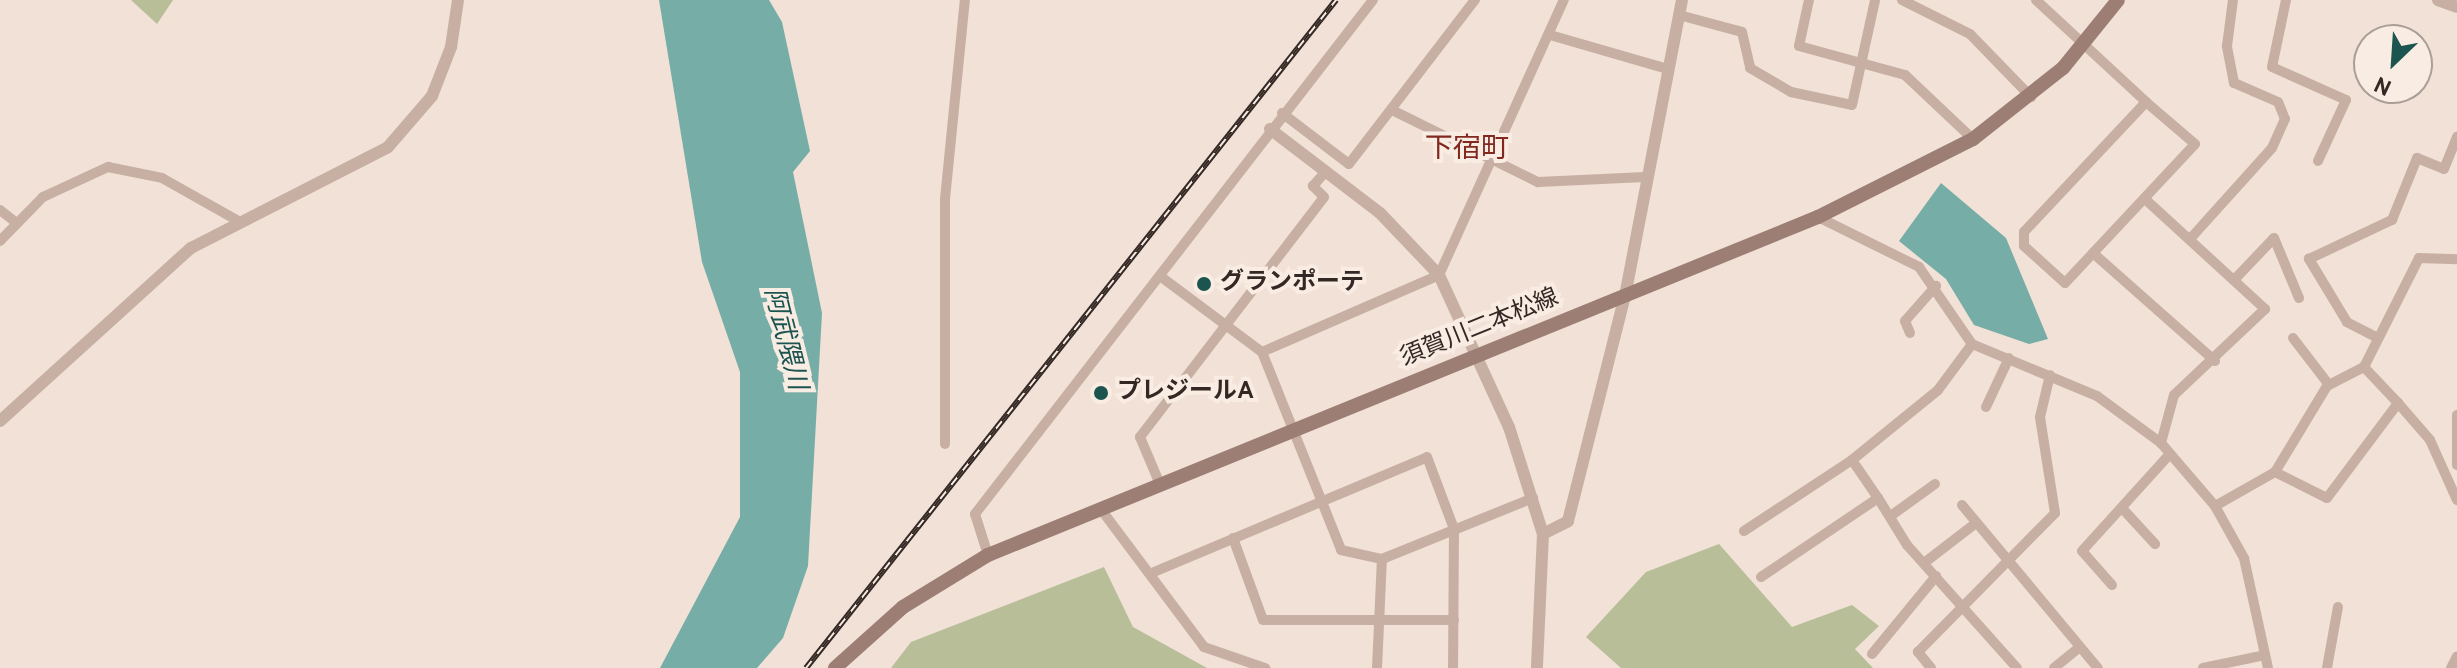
<!DOCTYPE html>
<html>
<head>
<meta charset="utf-8">
<style>
	body { margin:0 }
	#map { position:relative; width:2457px; height:668px; overflow:hidden; background:#f1e1d7; font-family:Overpass,"Noto Sans JP",sans-serif }
	div>[style] { position:absolute }
	.green>* { inset:0; background:#b8bf98 }
	.water>* { inset:0; background:#77ada7 }
	.minor>* { height:10px; margin:-5px; padding:0 5px; transform-origin:5px; border-radius:5px; background:#c8afa4 }
	.tertiary>* { height:12px; margin:-6px; padding:0 6px; transform-origin:6px; border-radius:6px; background:#c8afa4 }
	.secondary>* { height:14px; margin:-7px; padding:0 7px; transform-origin:7px; border-radius:7px; background:#9c7e75 }
	.rail>* { height:6px; margin-top:-3px; transform-origin:0; background:repeating-linear-gradient(90deg,#f9ece3 0 9px,#342825 0 18px); box-sizing:border-box; border-block:2px solid #342825 }
	.dots>* { width:22px; height:22px; translate:-50% -50%; box-sizing:border-box; border:4px solid #f9ece3; border-radius:50% }
	span { translate:-50% -50%; white-space:nowrap; text-align:center; line-height:1.15; -webkit-text-stroke:8px #f9ece3; paint-order:stroke }
	.poi-label { font-size:24px; color:#342825; font-weight:700 }
	.left { translate:0 -50%; text-align:left }
	.street-label { font-size:24px; color:#342825 }
	.water-label { font-size:26px; color:#1c5450; font-style:italic }
	.quarter-label { font-size:28px; color:#82281f }
	.north { position:absolute; left:2353px; top:24px; width:80px; height:80px; box-sizing:border-box; background:#f9ece3; border:2px solid #aa9e97; border-radius:50%; rotate:205deg; font-size:22px; font-weight:700; line-height:32px; text-align:center; color:#342825 }
	.north::after { content:''; display:block; margin:auto; width:28px; height:36px; background:#1c5450; clip-path:polygon(50% 0,100% 100%,50% 72%,0 100%) }
</style>
</head>
<body>
<div id="map">
	<div class="green">
		<i style="clip-path:polygon(131px 0,173px 0,157px 24px)"></i>
		<i style="clip-path:polygon(1719px 544px,1792px 627px,1852px 605px,1879px 626px,1855px 649px,1873px 668px,1621px 668px,1586px 637px,1646px 572px)"></i>
		<i style="clip-path:polygon(1104px 567px,1133px 627px,1207px 668px,891px 668px,911px 642px)"></i>
	</div>
	<div class="water">
		<i style="clip-path:polygon(659px 0,769px 0,782px 22px,810px 151px,793px 172px,822px 313px,808px 566px,783px 638px,757px 668px,660px 668px,740px 517px,740px 372px,702px 262px)"></i>
		<i style="clip-path:polygon(1941px 183px,2006px 238px,2048px 339px,2029px 344px,1974px 325px,1946px 279px,1899px 241px)"></i>
	</div>
	<div class="minor">
		<i style="left:1809px;top:0;width:47px;rotate:102.3deg"></i>
		<i style="left:1799px;top:46px;width:110px;rotate:15.3deg"></i>
		<i style="left:1905px;top:75px;width:93px;rotate:43.3deg"></i>
		<i style="left:1902px;top:0;width:76px;rotate:26.6deg"></i>
		<i style="left:1970px;top:34px;width:88px;rotate:45.9deg"></i>
		<i style="left:2036px;top:0;width:150px;rotate:42.8deg"></i>
		<i style="left:2146px;top:102px;width:178px;rotate:133.2deg"></i>
		<i style="left:2024px;top:232px;width:14px;rotate:90deg"></i>
		<i style="left:2024px;top:246px;width:55px;rotate:42.1deg"></i>
		<i style="left:2065px;top:283px;width:190px;rotate:-46.9deg"></i>
		<i style="left:2195px;top:144px;width:65px;rotate:-139.4deg"></i>
		<i style="left:2286px;top:0;width:68px;rotate:101.8deg"></i>
		<i style="left:2272px;top:67px;width:81px;rotate:24deg"></i>
		<i style="left:2346px;top:100px;width:67px;rotate:114.7deg"></i>
		<i style="left:1679px;top:15px;width:65px;rotate:15.1deg"></i>
		<i style="left:1742px;top:32px;width:37px;rotate:77deg"></i>
		<i style="left:1750px;top:68px;width:48px;rotate:30.3deg"></i>
		<i style="left:1791px;top:92px;width:62px;rotate:12deg"></i>
		<i style="left:1852px;top:105px;width:107px;rotate:-77.6deg"></i>
		<i style="left:1550px;top:35px;width:123px;rotate:16.1deg"></i>
		<i style="left:1392px;top:110px;width:163px;rotate:26.3deg"></i>
		<i style="left:1538px;top:182px;width:107px;rotate:-2.7deg"></i>
		<i style="left:1282px;top:113px;width:84px;rotate:37.3deg"></i>
		<i style="left:1349px;top:164px;width:207px;rotate:-52.5deg"></i>
		<i style="left:2145px;top:199px;width:163px;rotate:42.5deg"></i>
		<i style="left:2265px;top:309px;width:125px;rotate:136.6deg"></i>
		<i style="left:2174px;top:395px;width:50px;rotate:105.2deg"></i>
		<i style="left:0;top:210px;width:18px;rotate:38deg"></i>
		<i style="left:1818px;top:217px;width:113px;rotate:26.3deg"></i>
		<i style="left:1919px;top:267px;width:93px;rotate:55.5deg"></i>
		<i style="left:1972px;top:344px;width:135px;rotate:22.6deg"></i>
		<i style="left:2097px;top:396px;width:79px;rotate:36.3deg"></i>
		<i style="left:2161px;top:443px;width:83px;rotate:49.4deg"></i>
		<i style="left:2215px;top:506px;width:60px;rotate:60.9deg"></i>
		<i style="left:2244px;top:558px;width:113px;rotate:77.7deg"></i>
		<i style="left:2190px;top:239px;width:122px;rotate:-48deg"></i>
		<i style="left:2272px;top:148px;width:32px;rotate:-66deg"></i>
		<i style="left:2285px;top:119px;width:18px;rotate:-112deg"></i>
		<i style="left:2278px;top:102px;width:48px;rotate:-156.6deg"></i>
		<i style="left:2234px;top:83px;width:38px;rotate:-101deg"></i>
		<i style="left:2227px;top:46px;width:46px;rotate:-82.6deg"></i>
		<i style="left:0;top:241px;width:62px;rotate:-45.7deg"></i>
		<i style="left:43px;top:197px;width:72px;rotate:-24.8deg"></i>
		<i style="left:108px;top:167px;width:55px;rotate:11.5deg"></i>
		<i style="left:162px;top:178px;width:90px;rotate:29.4deg"></i>
		<i style="left:2093px;top:253px;width:163px;rotate:41.5deg"></i>
		<i style="left:1160px;top:276px;width:127px;rotate:36.7deg"></i>
		<i style="left:1262px;top:352px;width:193px;rotate:-23.5deg"></i>
		<i style="left:1439px;top:275px;width:302px;rotate:-65.6deg"></i>
		<i style="left:2234px;top:280px;width:58px;rotate:-46.4deg"></i>
		<i style="left:2274px;top:238px;width:65px;rotate:67.4deg"></i>
		<i style="left:1910px;top:333px;width:13px;rotate:-113deg"></i>
		<i style="left:1905px;top:321px;width:47px;rotate:-48.5deg"></i>
		<i style="left:2293px;top:338px;width:59px;rotate:52.5deg"></i>
		<i style="left:2378px;top:338px;width:35px;rotate:-153deg"></i>
		<i style="left:2347px;top:322px;width:74px;rotate:-121.1deg"></i>
		<i style="left:2309px;top:259px;width:92px;rotate:-25.2deg"></i>
		<i style="left:2392px;top:220px;width:67px;rotate:-68deg"></i>
		<i style="left:2417px;top:158px;width:29px;rotate:22deg"></i>
		<i style="left:2444px;top:169px;width:35px;rotate:-68deg"></i>
		<i style="left:1262px;top:352px;width:213px;rotate:68.2deg"></i>
		<i style="left:1341px;top:550px;width:42px;rotate:12.4deg"></i>
		<i style="left:1382px;top:559px;width:163px;rotate:-22deg"></i>
		<i style="left:2398px;top:403px;width:49px;rotate:49.1deg"></i>
		<i style="left:2430px;top:440px;width:66px;rotate:65.8deg"></i>
		<i style="left:1986px;top:407px;width:54px;rotate:-64.9deg"></i>
		<i style="left:2457px;top:415px;width:50px;rotate:90deg"></i>
		<i style="left:945px;top:444px;width:245px;rotate:-90deg"></i>
		<i style="left:945px;top:199px;width:200px;rotate:-84.3deg"></i>
		<i style="left:2275px;top:472px;width:58px;rotate:26.6deg"></i>
		<i style="left:2327px;top:498px;width:119px;rotate:-53.2deg"></i>
		<i style="left:2398px;top:403px;width:50px;rotate:-133.4deg"></i>
		<i style="left:1159px;top:482px;width:49px;rotate:-112.9deg"></i>
		<i style="left:1140px;top:437px;width:302px;rotate:-52.5deg"></i>
		<i style="left:1324px;top:197px;width:16px;rotate:-135deg"></i>
		<i style="left:1313px;top:186px;width:20px;rotate:-49deg"></i>
		<i style="left:1878px;top:498px;width:55px;rotate:58.3deg"></i>
		<i style="left:1907px;top:545px;width:165px;rotate:48.2deg"></i>
		<i style="left:1962px;top:505px;width:212px;rotate:50.2deg"></i>
		<i style="left:2215px;top:506px;width:69px;rotate:-29.5deg"></i>
		<i style="left:2275px;top:472px;width:100px;rotate:-58.8deg"></i>
		<i style="left:2327px;top:386px;width:42px;rotate:-27.2deg"></i>
		<i style="left:2364px;top:367px;width:122px;rotate:-63.2deg"></i>
		<i style="left:2419px;top:258px;width:38px;rotate:2deg"></i>
		<i style="left:1100px;top:508px;width:174px;rotate:53.2deg"></i>
		<i style="left:1204px;top:647px;width:65px;rotate:19deg"></i>
		<i style="left:2122px;top:508px;width:49px;rotate:47.5deg"></i>
		<i style="left:1892px;top:515px;width:53px;rotate:-35.8deg"></i>
		<i style="left:1744px;top:531px;width:129px;rotate:-33.3deg"></i>
		<i style="left:1233px;top:538px;width:87px;rotate:69.9deg"></i>
		<i style="left:1263px;top:620px;width:191px"></i>
		<i style="left:988px;top:555px;width:43px;rotate:-107.6deg"></i>
		<i style="left:975px;top:514px;width:650px;rotate:-52.25deg"></i>
		<i style="left:1924px;top:563px;width:66px;rotate:-37.6deg"></i>
		<i style="left:1154px;top:572px;width:296px;rotate:-22.8deg"></i>
		<i style="left:1427px;top:457px;width:77px;rotate:69.4deg"></i>
		<i style="left:1454px;top:529px;width:139px;rotate:90.4deg"></i>
		<i style="left:1761px;top:577px;width:141px;rotate:-34deg"></i>
		<i style="left:1878px;top:498px;width:46px;rotate:-124.4deg"></i>
		<i style="left:1852px;top:460px;width:111px;rotate:-39.1deg"></i>
		<i style="left:1938px;top:390px;width:57px;rotate:-53.5deg"></i>
		<i style="left:2112px;top:585px;width:45px;rotate:-131.4deg"></i>
		<i style="left:2082px;top:551px;width:131px;rotate:-47.8deg"></i>
		<i style="left:1872px;top:654px;width:101px;rotate:-50.6deg"></i>
		<i style="left:1377px;top:668px;width:109px;rotate:-87.4deg"></i>
		<i style="left:1931px;top:668px;width:21px;rotate:-129deg"></i>
		<i style="left:1918px;top:652px;width:195px;rotate:-45.4deg"></i>
		<i style="left:2055px;top:513px;width:97px;rotate:-98.9deg"></i>
		<i style="left:2040px;top:417px;width:43px;rotate:-76.6deg"></i>
		<i style="left:2054px;top:668px;width:33px;rotate:-39deg"></i>
		<i style="left:2203px;top:668px;width:63px;rotate:-11.8deg"></i>
		<i style="left:2327px;top:668px;width:62px;rotate:-79.8deg"></i>
		<i style="left:2451px;top:668px;width:13px;rotate:-63deg"></i>
	</div>
	<div class="tertiary">
		<i style="left:2438px;top:0;width:20px;rotate:20deg"></i>
		<i style="left:1270px;top:129px;width:138px;rotate:37.4deg"></i>
		<i style="left:1380px;top:213px;width:86px;rotate:46.4deg"></i>
		<i style="left:1439px;top:275px;width:167px;rotate:65.3deg"></i>
		<i style="left:1509px;top:427px;width:112px;rotate:72.4deg"></i>
		<i style="left:1543px;top:534px;width:134px;rotate:92.6deg"></i>
		<i style="left:0;top:421px;width:258px;rotate:-42.2deg"></i>
		<i style="left:191px;top:248px;width:221px;rotate:-27.1deg"></i>
		<i style="left:388px;top:147px;width:67px;rotate:-49.2deg"></i>
		<i style="left:432px;top:96px;width:53px;rotate:-68.8deg"></i>
		<i style="left:451px;top:47px;width:48px;rotate:-81.5deg"></i>
		<i style="left:1543px;top:534px;width:28px;rotate:-27deg"></i>
		<i style="left:1568px;top:521px;width:232px;rotate:-75.8deg"></i>
		<i style="left:1625px;top:296px;width:301px;rotate:-79.1deg"></i>
	</div>
	<div class="secondary">
		<i style="left:835px;top:668px;width:91px;rotate:-41.9deg"></i>
		<i style="left:903px;top:607px;width:100px;rotate:-31.5deg"></i>
		<i style="left:988px;top:555px;width:896px;rotate:-22.16deg"></i>
		<i style="left:1818px;top:217px;width:174px;rotate:-26.7deg"></i>
		<i style="left:1973px;top:139px;width:115px;rotate:-38.3deg"></i>
		<i style="left:2063px;top:68px;width:87px;rotate:-51deg"></i>
	</div>
	<div class="rail">
		<i style="left:806px;top:668px;width:853px;rotate:-51.57deg"></i>
	</div>
	<div class="dots">
		<i style="left:1204px;top:284px;background:#1c5450"></i>
		<i style="left:1101px;top:393px;background:#1c5450"></i>
	</div>
	<div class="poi-label">
		<span class="left" style="left:1220px;top:284px">グランポーテ</span>
		<span class="left" style="left:1117px;top:393px">プレジールA</span>
	</div>
	<div class="street-label">
		<span style="left:1480px;top:329px;rotate:-22deg">須賀川二本松線</span>
	</div>
	<div class="water-label">
		<span style="left:784px;top:339px;rotate:76deg">阿武隈川</span>
	</div>
	<div class="quarter-label">
		<span style="left:1467px;top:150px">下宿町</span>
	</div>
	<div class="north">N</div>
</div>
</body>
</html>
